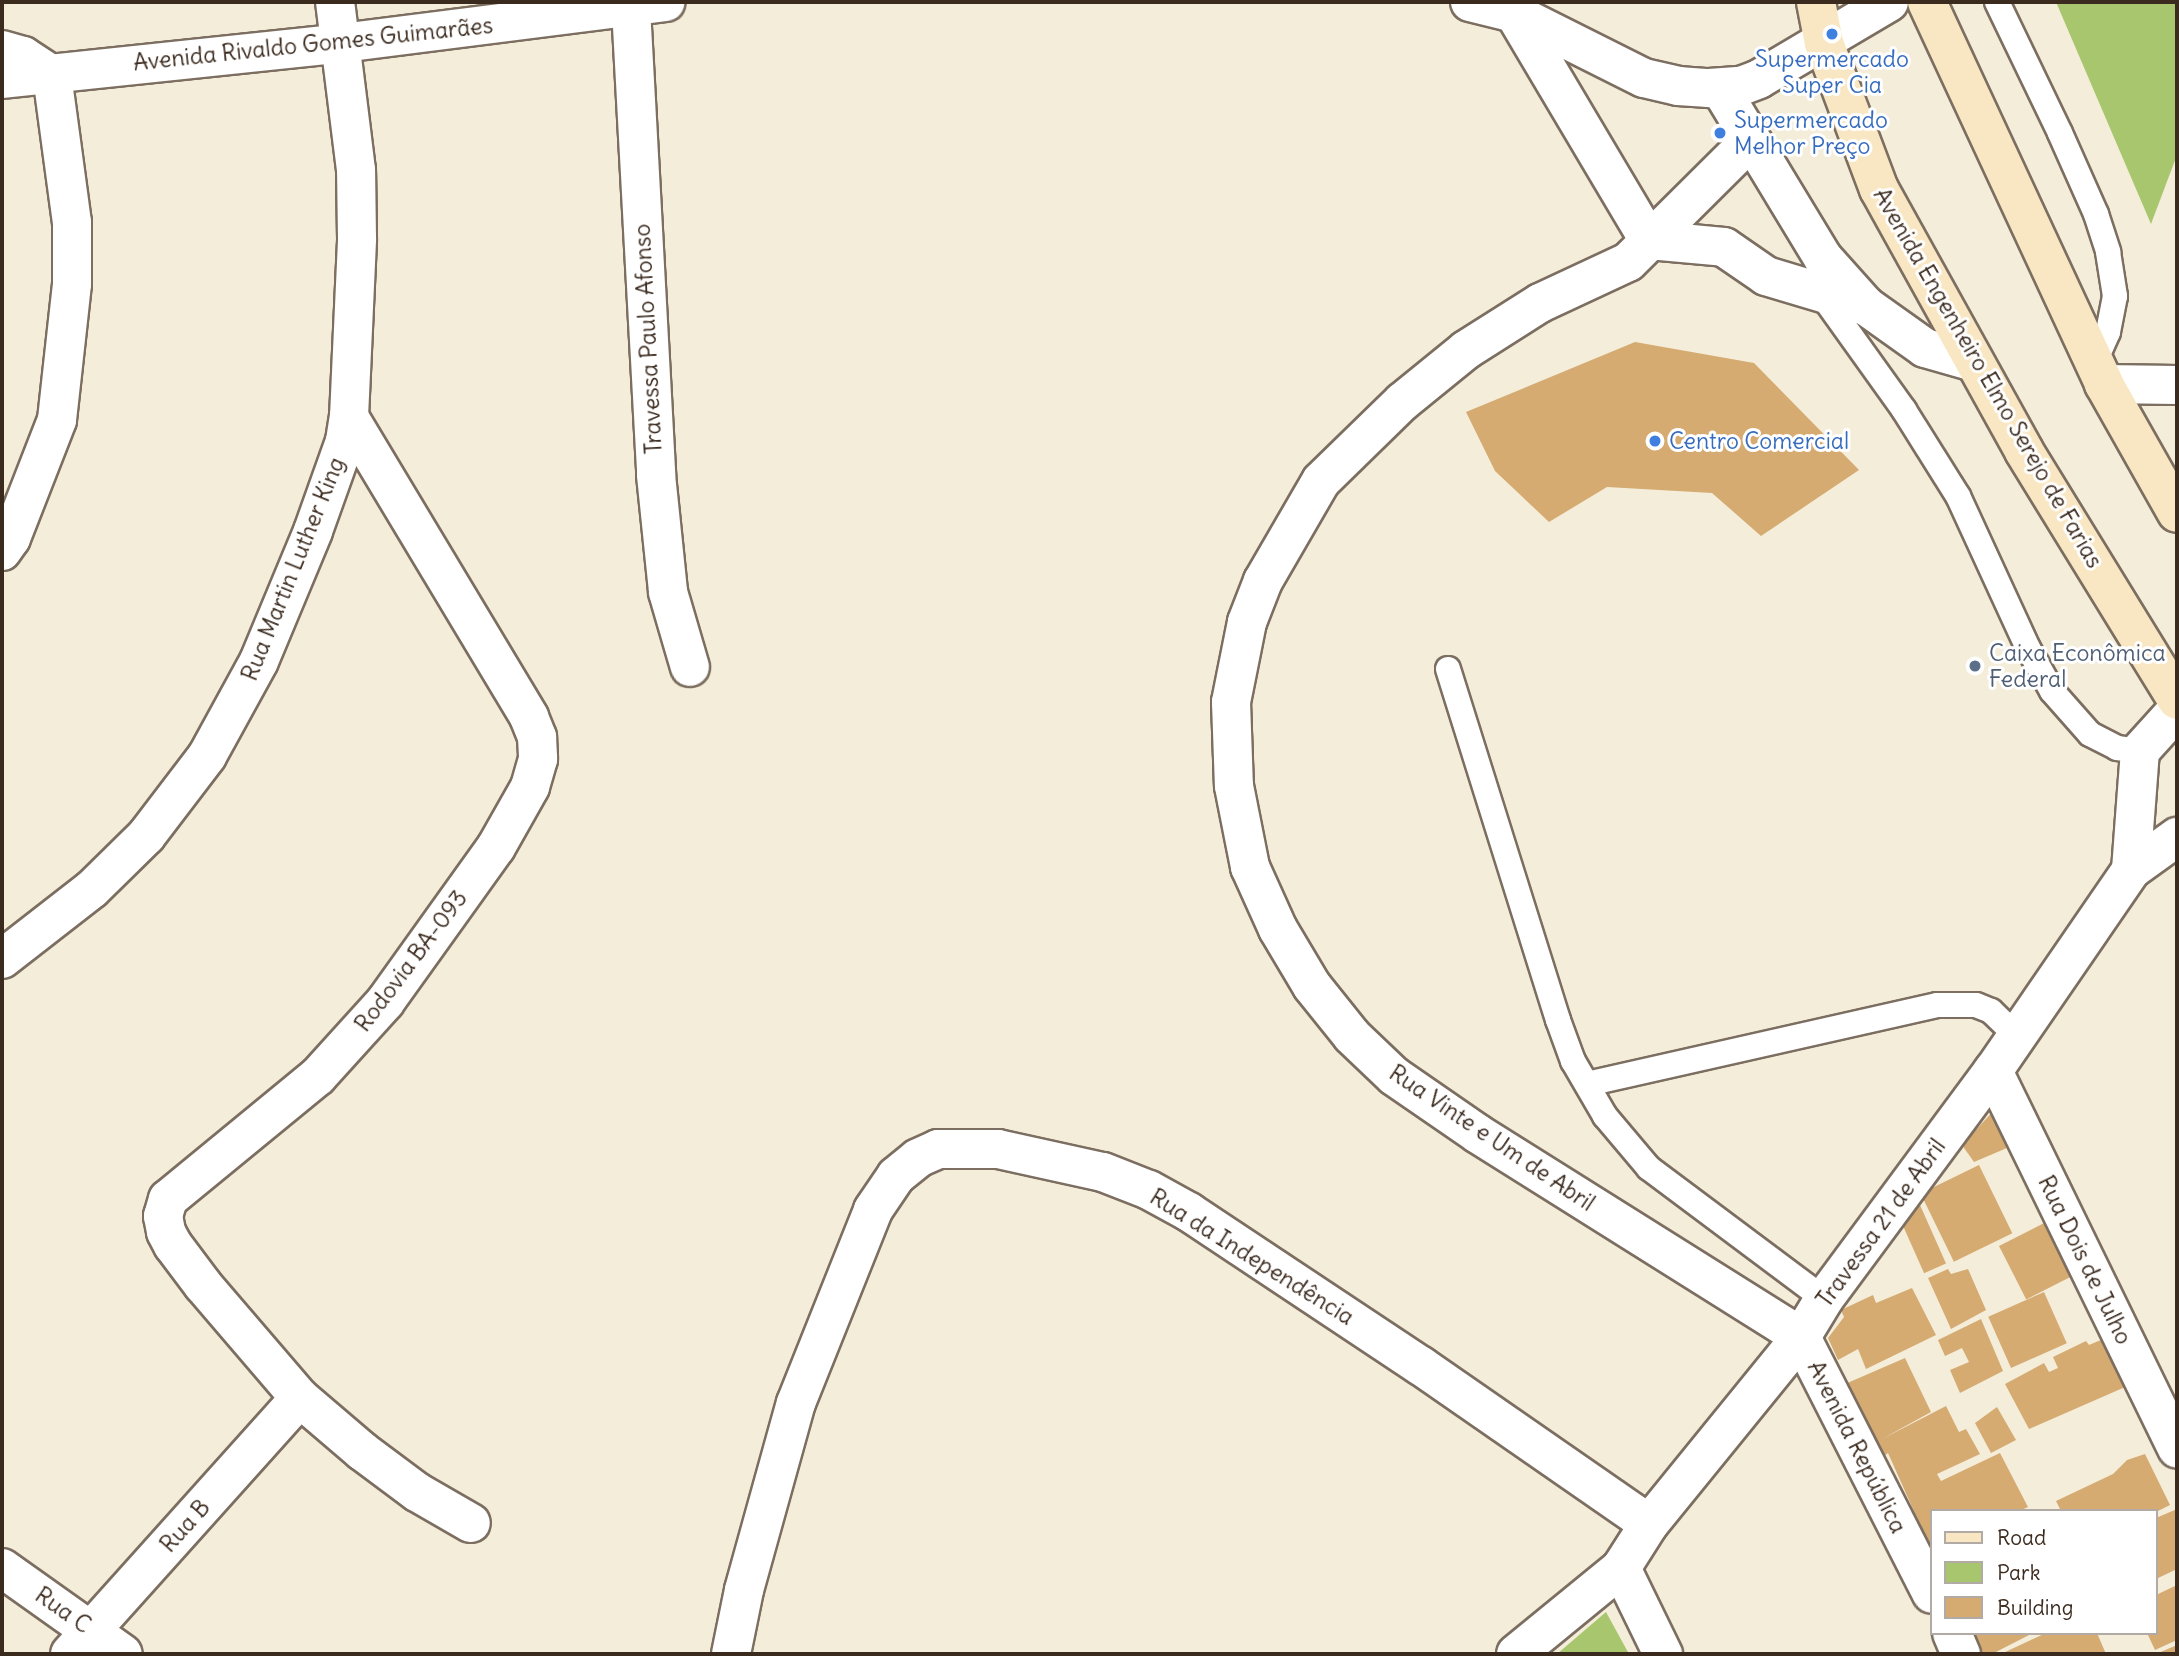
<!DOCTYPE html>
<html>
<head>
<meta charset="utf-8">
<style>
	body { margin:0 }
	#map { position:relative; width:2179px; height:1656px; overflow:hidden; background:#f4edda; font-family:Delius,sans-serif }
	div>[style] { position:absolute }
	.green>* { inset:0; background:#a7c66d }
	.building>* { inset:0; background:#d5ab72; transform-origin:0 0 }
	.roads { filter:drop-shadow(2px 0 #7c6e60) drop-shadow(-2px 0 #7c6e60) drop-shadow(0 2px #7c6e60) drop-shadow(0 -2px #7c6e60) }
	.service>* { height:24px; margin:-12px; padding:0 12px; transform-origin:12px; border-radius:12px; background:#fff }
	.minor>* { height:38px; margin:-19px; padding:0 19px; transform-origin:19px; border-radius:19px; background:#fff }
	.secondary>* { height:38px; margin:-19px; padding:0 19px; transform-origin:19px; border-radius:19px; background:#f9e7c3 }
	.dots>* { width:19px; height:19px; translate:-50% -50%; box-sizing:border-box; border:4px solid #fff; border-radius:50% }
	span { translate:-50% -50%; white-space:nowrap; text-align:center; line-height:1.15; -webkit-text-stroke:6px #fff; paint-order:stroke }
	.street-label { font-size:23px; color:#3b2a1e }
	.shop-label { font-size:23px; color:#366cbe }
	.left { translate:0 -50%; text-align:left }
	.service-label { font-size:23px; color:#4e5e75 }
	.frame { position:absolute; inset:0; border:4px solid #3b2a1e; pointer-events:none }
	.legend { position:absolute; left:1930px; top:1509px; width:228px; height:126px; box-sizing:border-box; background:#fff; border:2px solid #b1aaa5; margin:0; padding:9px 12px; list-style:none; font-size:21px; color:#3b2a1e }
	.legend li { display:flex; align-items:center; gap:14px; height:35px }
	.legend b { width:35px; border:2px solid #b1aaa5 }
</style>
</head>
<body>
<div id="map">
	<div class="green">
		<i style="clip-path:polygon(2056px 2px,2177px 2px,2177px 155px,2151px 224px)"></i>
		<i style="clip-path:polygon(1606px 1612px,1629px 1654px,1557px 1654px)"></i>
	</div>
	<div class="building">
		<i style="clip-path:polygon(1635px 342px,1754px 363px,1859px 470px,1761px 536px,1712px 493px,1607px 487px,1549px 522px,1495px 471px,1466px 412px)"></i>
		<i style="clip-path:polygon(1997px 1107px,2014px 1145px,1974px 1162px,1962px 1145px)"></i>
		<i style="left:1979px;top:1165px;width:76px;height:65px;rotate:64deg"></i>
		<i style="left:1920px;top:1205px;width:64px;height:24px;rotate:66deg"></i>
		<i style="left:2048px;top:1221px;width:60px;height:55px;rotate:63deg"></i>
		<i style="clip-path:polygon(1948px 1269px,1951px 1274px,1968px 1269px,1986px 1310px,1951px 1329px,1928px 1278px)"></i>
		<i style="clip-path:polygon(1912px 1288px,1936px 1335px,1866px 1369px,1858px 1349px,1838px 1360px,1828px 1338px,1844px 1317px,1841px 1310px,1873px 1295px,1876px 1303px)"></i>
		<i style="left:2044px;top:1292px;width:56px;height:61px;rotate:66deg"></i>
		<i style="clip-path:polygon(1981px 1319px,2003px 1371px,1960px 1393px,1950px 1370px,1969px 1362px,1962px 1348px,1945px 1356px,1938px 1340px)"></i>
		<i style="clip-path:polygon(2108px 1337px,2132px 1384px,2029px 1429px,2005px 1384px,2044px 1363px,2049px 1372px,2058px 1368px,2053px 1357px,2086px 1341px,2089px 1345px)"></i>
		<i style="clip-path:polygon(1905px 1358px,1931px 1412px,1882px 1439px,1946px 1406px,1959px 1432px,1966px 1429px,1980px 1454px,1937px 1474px,1941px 1481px,2000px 1453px,2028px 1507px,2019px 1511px,1932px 1511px,1932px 1543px,1929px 1545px,1888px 1453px,1883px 1457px,1845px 1384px)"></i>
		<i style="clip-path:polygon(1997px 1407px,2016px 1440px,1991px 1453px,1975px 1423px)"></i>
		<i style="clip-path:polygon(2145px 1454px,2170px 1505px,2156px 1512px,2061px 1511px,2056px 1501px,2113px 1474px,2127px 1460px)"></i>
		<i style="clip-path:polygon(2177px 1509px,2177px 1569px,2156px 1579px,2156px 1518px)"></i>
		<i style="clip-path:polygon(2177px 1585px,2177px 1640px,2155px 1650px,2147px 1633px,2156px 1633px,2156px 1595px)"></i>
		<i style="clip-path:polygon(1972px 1633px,2033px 1633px,1992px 1654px,1983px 1654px)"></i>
		<i style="clip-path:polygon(2046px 1633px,2097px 1633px,2106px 1654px,2001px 1654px)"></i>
		<i style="clip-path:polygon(2177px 1645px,2177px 1654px,2156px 1654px)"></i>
	</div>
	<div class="roads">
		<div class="service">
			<i style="left:1997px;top:2px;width:145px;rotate:64.3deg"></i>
			<i style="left:2060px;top:133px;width:89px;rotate:66deg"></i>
			<i style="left:2096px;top:214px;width:40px;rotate:72deg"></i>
			<i style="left:2108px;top:252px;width:45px;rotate:81deg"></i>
			<i style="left:2115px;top:296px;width:37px;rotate:101deg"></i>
			<i style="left:2108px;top:332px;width:34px;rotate:114deg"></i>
			<i style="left:1821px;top:294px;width:143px;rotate:54.4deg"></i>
			<i style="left:1904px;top:410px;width:102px;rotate:57.9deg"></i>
			<i style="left:1958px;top:496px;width:167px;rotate:65.3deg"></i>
			<i style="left:2028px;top:648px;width:49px;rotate:60.8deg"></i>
			<i style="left:2052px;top:691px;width:57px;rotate:48.5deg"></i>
			<i style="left:2090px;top:734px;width:30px;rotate:27deg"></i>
			<i style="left:2117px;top:748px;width:23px;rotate:7deg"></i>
			<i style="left:1448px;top:669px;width:368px;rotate:72.6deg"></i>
			<i style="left:1558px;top:1020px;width:44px;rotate:69.9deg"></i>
			<i style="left:1573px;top:1061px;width:64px;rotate:59.8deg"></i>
			<i style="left:1605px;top:1116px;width:68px;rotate:49.8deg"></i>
			<i style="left:1649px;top:1168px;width:219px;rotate:36.8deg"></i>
			<i style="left:1587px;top:1084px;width:359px;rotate:-12.7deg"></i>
			<i style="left:1937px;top:1005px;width:39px"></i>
			<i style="left:1976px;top:1005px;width:16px;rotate:22deg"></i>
			<i style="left:1991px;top:1011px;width:35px;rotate:44deg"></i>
		</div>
		<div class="minor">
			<i style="left:1470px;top:2px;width:45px;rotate:14deg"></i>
			<i style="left:1514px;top:13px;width:145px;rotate:26.6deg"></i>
			<i style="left:1644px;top:78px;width:35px;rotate:13deg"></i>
			<i style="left:1678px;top:86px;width:31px;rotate:4deg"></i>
			<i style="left:1709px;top:88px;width:32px;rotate:-4deg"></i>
			<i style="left:1741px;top:86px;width:19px;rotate:-21deg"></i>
			<i style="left:1759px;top:79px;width:151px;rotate:-30.6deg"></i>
			<i style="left:631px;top:8px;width:468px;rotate:86.9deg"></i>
			<i style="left:656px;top:475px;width:118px;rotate:84.1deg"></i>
			<i style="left:668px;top:592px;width:78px;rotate:73.7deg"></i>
			<i style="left:1514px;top:13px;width:264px;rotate:59.3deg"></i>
			<i style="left:1649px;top:240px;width:75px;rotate:5.3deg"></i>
			<i style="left:1724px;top:247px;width:51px;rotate:34.6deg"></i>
			<i style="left:1766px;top:276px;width:104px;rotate:16.7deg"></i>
			<i style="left:2px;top:50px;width:22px;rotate:16deg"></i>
			<i style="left:23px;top:56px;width:35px;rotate:33deg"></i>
			<i style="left:52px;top:75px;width:148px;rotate:82.3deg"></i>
			<i style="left:72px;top:222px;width:62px;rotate:90deg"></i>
			<i style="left:72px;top:284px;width:137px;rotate:96.3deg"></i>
			<i style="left:57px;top:420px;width:127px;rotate:111.3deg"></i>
			<i style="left:11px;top:538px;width:16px;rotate:125deg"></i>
			<i style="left:2px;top:79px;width:342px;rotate:-6deg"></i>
			<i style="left:342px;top:43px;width:326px;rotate:-7.2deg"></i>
			<i style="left:1720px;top:88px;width:199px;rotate:58.8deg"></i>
			<i style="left:1823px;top:258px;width:64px;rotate:48.1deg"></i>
			<i style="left:1866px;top:306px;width:72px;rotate:35.4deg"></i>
			<i style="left:1925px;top:348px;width:51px;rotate:15.9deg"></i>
			<i style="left:1751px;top:140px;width:173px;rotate:135.2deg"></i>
			<i style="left:1628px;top:262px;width:97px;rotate:155deg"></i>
			<i style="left:1540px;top:303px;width:88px;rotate:147.6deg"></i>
			<i style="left:1466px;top:350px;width:82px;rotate:140.9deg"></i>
			<i style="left:1402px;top:402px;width:113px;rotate:135.7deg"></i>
			<i style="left:1321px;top:481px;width:116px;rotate:120.1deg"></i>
			<i style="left:1263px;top:581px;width:44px;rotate:111.3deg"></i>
			<i style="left:1247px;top:622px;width:82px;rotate:101.3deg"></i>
			<i style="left:1231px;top:702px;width:84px;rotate:88deg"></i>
			<i style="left:1234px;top:786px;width:83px;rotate:78.8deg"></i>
			<i style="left:1250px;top:867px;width:68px;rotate:65.7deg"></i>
			<i style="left:1278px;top:929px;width:66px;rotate:59.2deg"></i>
			<i style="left:1312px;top:986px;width:64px;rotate:51.3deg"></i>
			<i style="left:1352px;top:1036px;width:58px;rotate:43.6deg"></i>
			<i style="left:1394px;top:1076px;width:102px;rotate:34.6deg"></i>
			<i style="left:1478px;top:1134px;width:381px;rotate:32.1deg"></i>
			<i style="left:1801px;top:1337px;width:288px;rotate:63deg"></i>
			<i style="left:2104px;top:384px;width:73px;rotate:0.8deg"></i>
			<i style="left:349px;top:417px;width:350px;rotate:59deg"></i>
			<i style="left:529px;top:717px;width:22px;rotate:68deg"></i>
			<i style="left:537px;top:737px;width:22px;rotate:87deg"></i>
			<i style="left:538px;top:759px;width:29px;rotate:106deg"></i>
			<i style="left:530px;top:787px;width:69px;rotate:119.5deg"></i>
			<i style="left:496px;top:847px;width:191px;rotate:125.6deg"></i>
			<i style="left:385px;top:1002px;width:100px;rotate:132.2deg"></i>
			<i style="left:318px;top:1076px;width:194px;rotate:140.6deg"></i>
			<i style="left:168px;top:1199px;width:18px;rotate:106deg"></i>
			<i style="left:163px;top:1216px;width:16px;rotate:79deg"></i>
			<i style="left:166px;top:1232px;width:15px;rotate:62deg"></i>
			<i style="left:173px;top:1245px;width:50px;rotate:53.1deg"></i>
			<i style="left:203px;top:1285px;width:149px;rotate:49.4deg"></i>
			<i style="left:300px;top:1398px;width:82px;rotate:40.5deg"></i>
			<i style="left:362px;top:1451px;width:69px;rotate:36.7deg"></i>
			<i style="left:417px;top:1492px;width:62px;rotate:29.9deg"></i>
			<i style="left:2131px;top:870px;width:119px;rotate:-85.7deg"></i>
			<i style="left:2140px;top:751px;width:55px;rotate:-47.9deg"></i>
			<i style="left:2px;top:959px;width:114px;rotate:-37.9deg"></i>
			<i style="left:92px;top:889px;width:76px;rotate:-44.5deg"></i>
			<i style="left:146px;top:836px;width:101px;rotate:-52.7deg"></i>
			<i style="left:207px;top:756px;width:108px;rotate:-61.3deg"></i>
			<i style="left:259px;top:661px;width:141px;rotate:-67.4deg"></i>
			<i style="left:313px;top:531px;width:96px;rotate:-70.4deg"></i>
			<i style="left:345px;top:441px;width:24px;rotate:-81deg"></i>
			<i style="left:349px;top:417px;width:179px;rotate:-87.4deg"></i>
			<i style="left:357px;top:238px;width:68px;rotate:-90.8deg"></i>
			<i style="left:356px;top:170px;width:169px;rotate:-97.1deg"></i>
			<i style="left:1993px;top:1071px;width:420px;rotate:64deg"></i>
			<i style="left:2px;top:1568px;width:148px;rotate:35.4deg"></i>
			<i style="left:1621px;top:1568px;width:96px;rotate:64deg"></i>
			<i style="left:1952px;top:1633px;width:23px;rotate:67deg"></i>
			<i style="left:70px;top:1654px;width:344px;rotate:-48.1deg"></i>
			<i style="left:731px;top:1654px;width:65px;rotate:-78.5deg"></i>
			<i style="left:744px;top:1590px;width:194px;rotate:-74.5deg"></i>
			<i style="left:796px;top:1403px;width:208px;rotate:-68.2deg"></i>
			<i style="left:873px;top:1210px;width:41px;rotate:-55.9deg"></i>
			<i style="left:896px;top:1176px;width:28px;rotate:-39deg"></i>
			<i style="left:918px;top:1158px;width:22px;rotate:-24deg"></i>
			<i style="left:938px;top:1149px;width:60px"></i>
			<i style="left:998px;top:1149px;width:107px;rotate:12.4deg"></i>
			<i style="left:1103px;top:1172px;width:49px;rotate:21.4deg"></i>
			<i style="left:1149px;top:1190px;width:46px;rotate:28.8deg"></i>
			<i style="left:1189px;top:1212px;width:278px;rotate:33.6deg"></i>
			<i style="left:1421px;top:1366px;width:277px;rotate:34.7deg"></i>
			<i style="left:1516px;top:1654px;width:136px;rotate:-39.3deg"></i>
			<i style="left:1621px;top:1568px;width:52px;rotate:-57.5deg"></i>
			<i style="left:1649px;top:1524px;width:241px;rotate:-50.9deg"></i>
			<i style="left:1801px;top:1337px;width:44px;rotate:-58.8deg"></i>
			<i style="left:1824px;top:1299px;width:284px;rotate:-53.5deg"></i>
			<i style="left:1993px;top:1071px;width:244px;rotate:-55.5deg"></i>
			<i style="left:2131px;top:870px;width:57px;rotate:-35.7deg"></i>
		</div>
		<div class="secondary">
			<i style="left:1816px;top:2px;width:42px;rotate:79deg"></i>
			<i style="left:1824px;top:43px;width:156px;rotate:69.4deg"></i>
			<i style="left:1879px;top:189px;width:299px;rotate:61deg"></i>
			<i style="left:2024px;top:451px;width:292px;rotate:58.4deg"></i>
			<i style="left:1927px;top:2px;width:421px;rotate:65.1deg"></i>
			<i style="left:2104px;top:384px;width:148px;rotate:60.5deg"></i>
		</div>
	</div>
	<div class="dots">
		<i style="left:1832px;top:34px;background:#3f7fe0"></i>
		<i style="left:1720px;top:133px;background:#3f7fe0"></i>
		<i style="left:1655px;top:441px;background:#3f7fe0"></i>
		<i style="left:1975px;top:666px;background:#5c6f8a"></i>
	</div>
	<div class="street-label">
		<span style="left:313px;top:44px;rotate:-6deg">Avenida Rivaldo Gomes Guimarães</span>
		<span style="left:648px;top:339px;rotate:-93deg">Travessa Paulo Afonso</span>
		<span style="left:1988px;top:378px;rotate:60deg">Avenida Engenheiro Elmo Serejo de Farias</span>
		<span style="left:293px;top:569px;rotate:-68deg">Rua Martin Luther King</span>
		<span style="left:411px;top:961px;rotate:-53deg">Rodovia BA-093</span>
		<span style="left:1492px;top:1138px;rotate:34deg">Rua Vinte e Um de Abril</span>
		<span style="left:1881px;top:1223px;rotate:-54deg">Travessa 21 de Abril</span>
		<span style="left:1252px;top:1257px;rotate:32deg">Rua da Independência</span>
		<span style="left:2085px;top:1260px;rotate:64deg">Rua Dois de Julho</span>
		<span style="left:1857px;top:1447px;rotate:63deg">Avenida República</span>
		<span style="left:185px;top:1526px;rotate:-48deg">Rua B</span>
		<span style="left:63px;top:1610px;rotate:35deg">Rua C</span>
	</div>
	<div class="shop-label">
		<span style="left:1832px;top:72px">Supermercado<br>Super Cia</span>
		<span class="left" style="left:1734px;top:133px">Supermercado<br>Melhor Preço</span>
		<span class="left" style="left:1669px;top:441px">Centro Comercial</span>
	</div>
	<div class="service-label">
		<span class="left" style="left:1989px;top:666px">Caixa Econômica<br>Federal</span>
	</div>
	<div class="frame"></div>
	<ul class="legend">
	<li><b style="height:9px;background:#f9e7c3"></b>Road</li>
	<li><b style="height:19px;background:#a7c66d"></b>Park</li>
	<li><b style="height:19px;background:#d5ab72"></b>Building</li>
	</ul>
</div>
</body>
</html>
